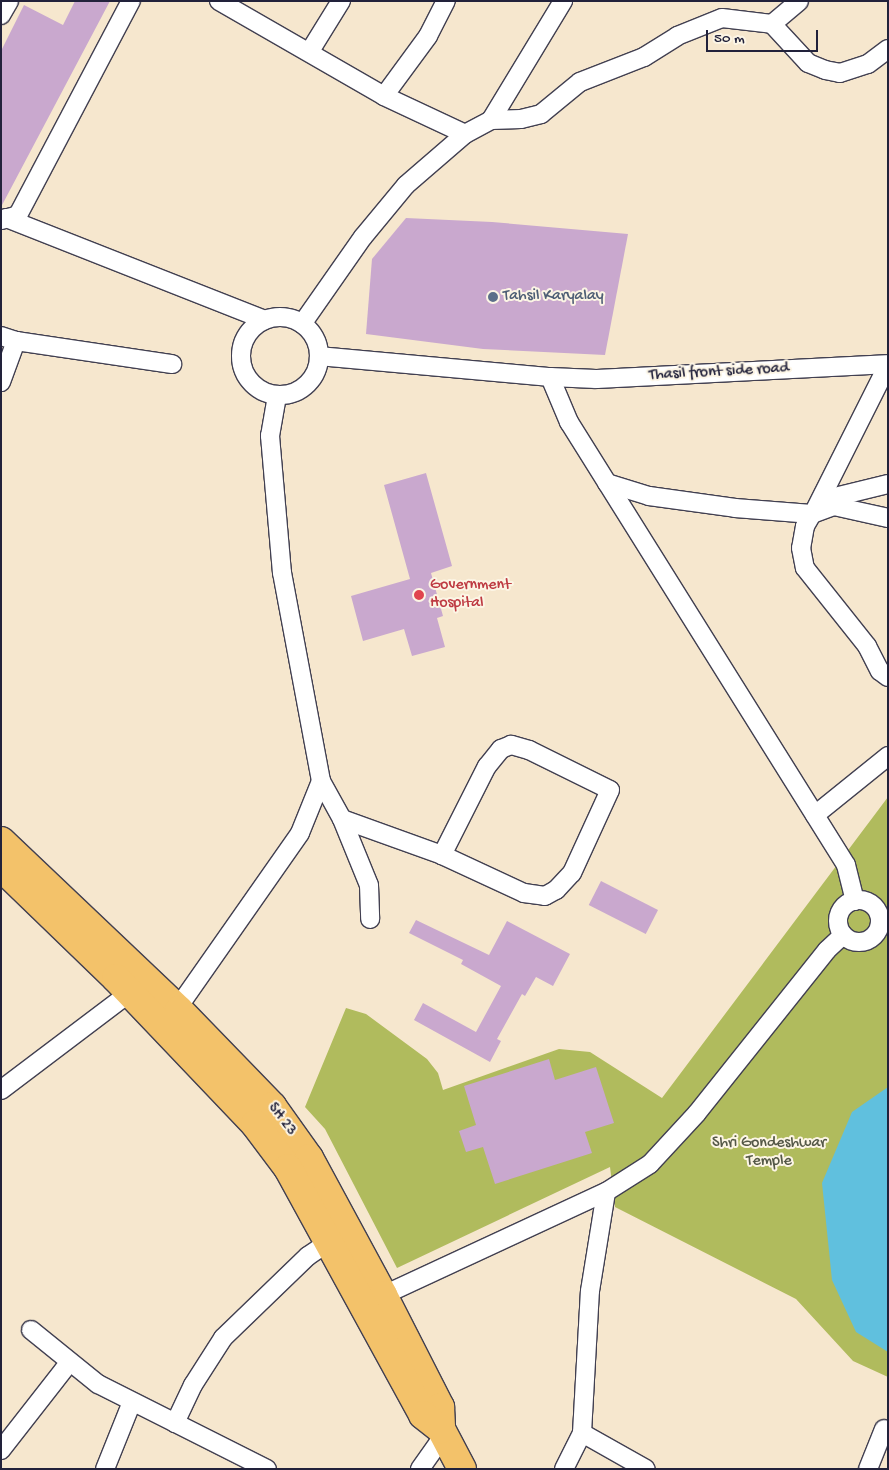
<!DOCTYPE html>
<html>
<head>
<meta charset="utf-8">
<style>
	body { margin:0 }
	#map { position:relative; width:889px; height:1470px; overflow:hidden; background:#f6e7ce; font-family:"Gochi Hand",sans-serif }
	div>[style] { position:absolute }
	.green>* { inset:0; background:#b0bb5d }
	.water>* { inset:0; background:#60c0de }
	.building>* { inset:0; background:#c9a8ce; transform-origin:0 0 }
	.roads { filter:drop-shadow(1px 0 #424051) drop-shadow(-1px 0 #424051) drop-shadow(0 1px #424051) drop-shadow(0 -1px #424051) }
	.street>* { height:18px; margin:-9px; padding:0 9px; transform-origin:9px; border-radius:9px; background:#fff }
	.street>.ring { margin:-9px; padding:0; box-sizing:content-box; background:none; border:18px solid #fff; border-radius:50% }
	.primary>* { height:28px; margin:-14px; padding:0 14px; transform-origin:14px; border-radius:14px; background:#f3c26a }
	.dots>* { width:14px; height:14px; translate:-50% -50%; box-sizing:border-box; border:2px solid #fcf5e5; border-radius:50% }
	span { translate:-50% -50%; white-space:nowrap; text-align:center; line-height:1.15; -webkit-text-stroke:4px #fcf5e5; paint-order:stroke }
	.service-label { font-size:16px; color:#4e5e75 }
	.left { translate:0 -50%; text-align:left }
	.street-label { font-size:16px; color:#22223b }
	.health-label { font-size:16px; color:#be3a42 }
	.park-label { font-size:16px; color:#545847 }
	.frame { position:absolute; inset:0; border:2px solid #22223b; pointer-events:none }
	.scale { position:absolute; left:706px; top:30px; width:112px; height:22px; box-sizing:border-box; border:2px solid #22223b; border-top:0; padding-left:6px; font-size:15px; line-height:18px; white-space:nowrap; color:#22223b; -webkit-text-stroke:4px #fcf5e5; paint-order:stroke }
</style>
</head>
<body>
<div id="map">
	<div class="green">
		<i style="clip-path:polygon(888px 797px,888px 1377px,853px 1361px,796px 1299px,615px 1207px,610px 1167px,397px 1268px,325px 1129px,305px 1107px,346px 1008px,366px 1014px,427px 1059px,438px 1073px,443px 1090px,559px 1049px,590px 1052px,662px 1098px)"></i>
	</div>
	<div class="water">
		<i style="clip-path:polygon(888px 1087px,888px 1352px,856px 1332px,832px 1280px,822px 1183px,852px 1112px)"></i>
	</div>
	<div class="building">
		<i style="clip-path:polygon(75px 1px,110px 1px,1px 207px,1px 51px,24px 5px,63px 25px)"></i>
		<i style="clip-path:polygon(406px 218px,492px 222px,628px 234px,605px 355px,483px 349px,366px 334px,372px 259px)"></i>
		<i style="clip-path:polygon(426px 473px,452px 566px,431px 573px,443px 616px,437px 618px,445px 647px,412px 656px,404px 629px,363px 641px,351px 596px,410px 579px,384px 485px)"></i>
		<i style="left:601px;top:881px;width:64px;height:27px;rotate:27deg"></i>
		<i style="clip-path:polygon(416px 920px,489px 955px,507px 921px,570px 954px,553px 986px,536px 977px,525px 996px,522px 994px,497px 1039px,501px 1041px,490px 1062px,414px 1020px,423px 1003px,476px 1032px,501px 986px,461px 964px,463px 960px,409px 933px)"></i>
		<i style="clip-path:polygon(549px 1059px,555px 1080px,596px 1067px,614px 1123px,585px 1132px,592px 1153px,495px 1184px,483px 1147px,466px 1152px,459px 1131px,476px 1125px,464px 1086px)"></i>
	</div>
	<div class="roads">
		<div class="street">
			<i style="left:219px;top:1px;width:190px;rotate:29.9deg"></i>
			<i style="left:384px;top:96px;width:89px;rotate:25.1deg"></i>
			<i style="left:1px;top:15px;width:16px;rotate:-60deg"></i>
			<i style="left:772px;top:24px;width:35px;rotate:-40deg"></i>
			<i style="left:310px;top:51px;width:59px;rotate:-58.2deg"></i>
			<i style="left:384px;top:96px;width:74px;rotate:-53.7deg"></i>
			<i style="left:428px;top:36px;width:39px;rotate:-63deg"></i>
			<i style="left:491px;top:120px;width:139px;rotate:-58.8deg"></i>
			<i style="left:6px;top:218px;width:278px;rotate:21.5deg"></i>
			<i style="left:1px;top:220px;width:18px;rotate:-16deg"></i>
			<i style="left:18px;top:215px;width:242px;rotate:-62.2deg"></i>
			<i class="ring" style="left:241px;top:317px;width:60px;height:60px"></i>
			<i style="left:302px;top:324px;width:106px;rotate:-55deg"></i>
			<i style="left:363px;top:237px;width:67px;rotate:-50.4deg"></i>
			<i style="left:406px;top:185px;width:78px;rotate:-40.8deg"></i>
			<i style="left:465px;top:134px;width:30px;rotate:-28deg"></i>
			<i style="left:491px;top:120px;width:30px;rotate:-2deg"></i>
			<i style="left:521px;top:119px;width:21px;rotate:-14deg"></i>
			<i style="left:541px;top:114px;width:50px;rotate:-39.4deg"></i>
			<i style="left:580px;top:82px;width:69px;rotate:-21.3deg"></i>
			<i style="left:644px;top:57px;width:39px;rotate:-32deg"></i>
			<i style="left:677px;top:36px;width:48px;rotate:-21.8deg"></i>
			<i style="left:722px;top:18px;width:50px;rotate:6.8deg"></i>
			<i style="left:772px;top:24px;width:53px;rotate:47.3deg"></i>
			<i style="left:808px;top:63px;width:18px;rotate:22deg"></i>
			<i style="left:825px;top:70px;width:15px;rotate:11deg"></i>
			<i style="left:840px;top:73px;width:29px;rotate:-18deg"></i>
			<i style="left:868px;top:64px;width:25px;rotate:-37deg"></i>
			<i style="left:1px;top:336px;width:16px;rotate:18deg"></i>
			<i style="left:16px;top:341px;width:158px;rotate:8.4deg"></i>
			<i style="left:319px;top:356px;width:232px;rotate:5.2deg"></i>
			<i style="left:550px;top:377px;width:49px;rotate:67.1deg"></i>
			<i style="left:569px;top:422px;width:522px;rotate:57.98deg"></i>
			<i style="left:846px;top:865px;width:37px;rotate:76deg"></i>
			<i style="left:550px;top:377px;width:46px;rotate:2.5deg"></i>
			<i style="left:596px;top:379px;width:292px;rotate:-2.9deg"></i>
			<i style="left:1px;top:382px;width:44px;rotate:-69.9deg"></i>
			<i style="left:607px;top:483px;width:44px;rotate:17.2deg"></i>
			<i style="left:649px;top:496px;width:87px;rotate:7.9deg"></i>
			<i style="left:735px;top:508px;width:77px;rotate:4.5deg"></i>
			<i style="left:812px;top:514px;width:23px;rotate:-20deg"></i>
			<i style="left:834px;top:506px;width:55px;rotate:12.5deg"></i>
			<i style="left:888px;top:484px;width:59px;rotate:166.2deg"></i>
			<i style="left:831px;top:498px;width:25px;rotate:140deg"></i>
			<i style="left:812px;top:514px;width:14px;rotate:120deg"></i>
			<i style="left:805px;top:526px;width:22px;rotate:100deg"></i>
			<i style="left:801px;top:548px;width:20px;rotate:79deg"></i>
			<i style="left:805px;top:568px;width:100px;rotate:51.5deg"></i>
			<i style="left:867px;top:646px;width:28px;rotate:63deg"></i>
			<i style="left:880px;top:671px;width:10px;rotate:37deg"></i>
			<i style="left:816px;top:508px;width:160px;rotate:-63.3deg"></i>
			<i style="left:321px;top:781px;width:43px;rotate:61.1deg"></i>
			<i style="left:342px;top:819px;width:71px;rotate:67.8deg"></i>
			<i style="left:369px;top:885px;width:34px;rotate:88deg"></i>
			<i style="left:815px;top:815px;width:94px;rotate:-38.9deg"></i>
			<i style="left:342px;top:819px;width:106px;rotate:19.8deg"></i>
			<i style="left:442px;top:855px;width:90px;rotate:24.9deg"></i>
			<i style="left:524px;top:893px;width:21px;rotate:8deg"></i>
			<i style="left:545px;top:896px;width:13px;rotate:-29deg"></i>
			<i style="left:556px;top:890px;width:23px;rotate:-47deg"></i>
			<i style="left:572px;top:873px;width:91px;rotate:-65.4deg"></i>
			<i style="left:610px;top:790px;width:90px;rotate:-153.7deg"></i>
			<i style="left:529px;top:750px;width:19px;rotate:-164deg"></i>
			<i style="left:511px;top:745px;width:11px;rotate:158deg"></i>
			<i style="left:501px;top:749px;width:22px;rotate:129deg"></i>
			<i style="left:487px;top:766px;width:100px;rotate:116.8deg"></i>
			<i class="ring" style="left:838px;top:900px;width:24px;height:24px"></i>
			<i style="left:172px;top:1016px;width:223px;rotate:-55deg"></i>
			<i style="left:300px;top:833px;width:56px;rotate:-68deg"></i>
			<i style="left:321px;top:781px;width:212px;rotate:-100.6deg"></i>
			<i style="left:282px;top:573px;width:138px;rotate:-95deg"></i>
			<i style="left:270px;top:436px;width:41px;rotate:-80.1deg"></i>
			<i style="left:1px;top:1090px;width:171px;rotate:-37.1deg"></i>
			<i style="left:375px;top:1299px;width:255px;rotate:-24.9deg"></i>
			<i style="left:606px;top:1192px;width:52px;rotate:-32.5deg"></i>
			<i style="left:650px;top:1164px;width:69px;rotate:-47.3deg"></i>
			<i style="left:697px;top:1113px;width:208px;rotate:-51.4deg"></i>
			<i style="left:827px;top:950px;width:22px;rotate:-43deg"></i>
			<i style="left:31px;top:1330px;width:86px;rotate:38.9deg"></i>
			<i style="left:98px;top:1384px;width:189px;rotate:26.7deg"></i>
			<i style="left:175px;top:1423px;width:42px;rotate:-64.7deg"></i>
			<i style="left:193px;top:1385px;width:56px;rotate:-57.4deg"></i>
			<i style="left:223px;top:1338px;width:118px;rotate:-44deg"></i>
			<i style="left:308px;top:1256px;width:27px;rotate:-34deg"></i>
			<i style="left:582px;top:1433px;width:73px;rotate:29.4deg"></i>
			<i style="left:1px;top:1450px;width:110px;rotate:-52deg"></i>
			<i style="left:105px;top:1469px;width:72px;rotate:-68.1deg"></i>
			<i style="left:420px;top:1469px;width:42px;rotate:-54.8deg"></i>
			<i style="left:564px;top:1469px;width:40px;rotate:-63.4deg"></i>
			<i style="left:582px;top:1433px;width:142px;rotate:-86.8deg"></i>
			<i style="left:590px;top:1291px;width:100px;rotate:-80.8deg"></i>
			<i style="left:868px;top:1469px;width:43px;rotate:-68.2deg"></i>
		</div>
		<div class="primary">
			<i style="left:1px;top:841px;width:245px;rotate:43.5deg"></i>
			<i style="left:179px;top:1010px;width:134px;rotate:45.9deg"></i>
			<i style="left:272px;top:1106px;width:64px;rotate:54.6deg"></i>
			<i style="left:309px;top:1158px;width:156px;rotate:61.6deg"></i>
			<i style="left:383px;top:1295px;width:126px;rotate:63deg"></i>
			<i style="left:440px;top:1407px;width:22px;rotate:87deg"></i>
			<i style="left:441px;top:1429px;width:45px;rotate:62.3deg"></i>
			<i style="left:1px;top:867px;width:160px;rotate:44deg"></i>
			<i style="left:116px;top:978px;width:202px;rotate:46.4deg"></i>
			<i style="left:255px;top:1124px;width:55px;rotate:53.1deg"></i>
			<i style="left:288px;top:1168px;width:281px;rotate:61.3deg"></i>
			<i style="left:423px;top:1415px;width:23px;rotate:38deg"></i>
		</div>
	</div>
	<div class="dots">
		<i style="left:493px;top:297px;background:#5c6f8a"></i>
		<i style="left:419px;top:595px;background:#e0444e"></i>
	</div>
	<div class="service-label">
		<span class="left" style="left:503px;top:297px">Tahsil Karyalay</span>
	</div>
	<div class="street-label">
		<span style="left:719px;top:373px;rotate:-3deg">Thasil front side road</span>
		<span style="left:281px;top:1120px;rotate:53deg">SH 23</span>
	</div>
	<div class="health-label">
		<span class="left" style="left:430px;top:595px">Government<br>Hospital</span>
	</div>
	<div class="park-label">
		<span style="left:769px;top:1153px">Shri Gondeshwar<br>Temple</span>
	</div>
	<div class="frame"></div>
	<div class="scale">50 m</div>
</div>
</body>
</html>
